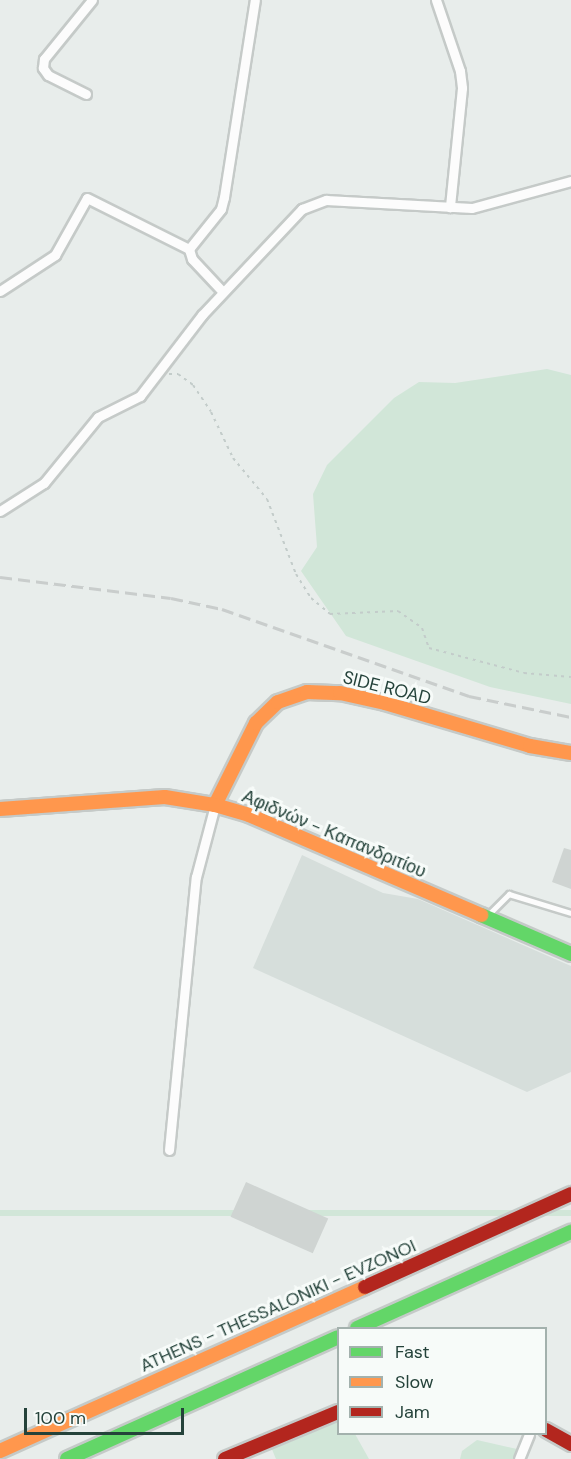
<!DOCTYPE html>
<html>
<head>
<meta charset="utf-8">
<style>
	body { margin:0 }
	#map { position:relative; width:571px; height:1459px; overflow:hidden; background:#e8edeb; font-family:"DM Sans",sans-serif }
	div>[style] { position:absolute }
	.built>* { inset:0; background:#d6dedb }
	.green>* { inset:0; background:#d1e6d8; transform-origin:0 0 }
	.building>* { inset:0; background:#cfd4d2; transform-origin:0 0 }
	.path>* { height:2px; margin-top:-1px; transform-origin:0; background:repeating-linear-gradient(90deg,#c3ccca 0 3px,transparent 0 7.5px) }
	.roads { filter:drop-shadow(2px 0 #c5cac8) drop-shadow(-2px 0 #c5cac8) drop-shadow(0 2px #c5cac8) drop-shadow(0 -2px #c5cac8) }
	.lane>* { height:4.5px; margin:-2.25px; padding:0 2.25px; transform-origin:2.25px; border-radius:2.25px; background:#fcfcfc }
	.street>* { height:9px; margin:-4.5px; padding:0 4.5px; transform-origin:4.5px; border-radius:4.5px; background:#fcfcfc }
	.fast>* { height:14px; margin:-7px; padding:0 7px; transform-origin:7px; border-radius:7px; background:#63d668 }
	.slow>* { height:14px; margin:-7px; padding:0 7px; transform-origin:7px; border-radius:7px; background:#ff974d }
	.jam>* { height:14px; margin:-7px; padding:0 7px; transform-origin:7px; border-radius:7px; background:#b3261e }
	.rail>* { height:3px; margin-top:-1.5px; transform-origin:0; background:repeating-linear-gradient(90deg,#c9cdcc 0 12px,transparent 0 18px) }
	span { translate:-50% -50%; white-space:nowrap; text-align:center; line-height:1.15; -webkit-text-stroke:6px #f7fbf9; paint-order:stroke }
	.street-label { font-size:18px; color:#24423a }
	.legend { position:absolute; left:337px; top:1327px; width:210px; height:108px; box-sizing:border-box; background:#f7fbf9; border:2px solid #a3b1ad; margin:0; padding:8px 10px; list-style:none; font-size:18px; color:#24423a }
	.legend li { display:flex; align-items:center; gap:12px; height:30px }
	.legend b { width:30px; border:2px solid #a3b1ad }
	.scale { position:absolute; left:24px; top:1408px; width:160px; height:27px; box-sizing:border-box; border:3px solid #24423a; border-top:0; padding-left:8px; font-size:18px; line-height:21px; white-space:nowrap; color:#24423a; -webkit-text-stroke:4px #f7fbf9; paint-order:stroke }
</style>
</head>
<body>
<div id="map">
	<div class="built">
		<i style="clip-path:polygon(302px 855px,383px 893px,418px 899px,571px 966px,571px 1072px,527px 1092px,253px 968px)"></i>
	</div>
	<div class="green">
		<i style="clip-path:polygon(547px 369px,571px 375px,571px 704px,490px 687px,346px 636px,301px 571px,317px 547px,313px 494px,327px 465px,394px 398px,419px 382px,455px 383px)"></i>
		<i style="left:571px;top:1210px;width:6px;height:606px;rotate:90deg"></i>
		<i style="clip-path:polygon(338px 1421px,338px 1434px,355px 1434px,369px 1459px,276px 1459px,271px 1447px)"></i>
		<i style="clip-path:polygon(477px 1440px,517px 1449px,513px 1459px,460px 1459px,462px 1451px)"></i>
	</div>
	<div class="building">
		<i style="clip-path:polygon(564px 848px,571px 850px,571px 889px,552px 882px)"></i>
		<i style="left:246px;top:1182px;width:90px;height:38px;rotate:24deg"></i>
	</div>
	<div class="path">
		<i style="left:169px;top:374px;width:9px"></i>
		<i style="left:178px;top:374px;width:19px;rotate:36deg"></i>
		<i style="left:193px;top:385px;width:32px;rotate:56deg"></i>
		<i style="left:211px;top:412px;width:51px;rotate:64.4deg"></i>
		<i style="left:233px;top:458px;width:53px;rotate:50.3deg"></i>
		<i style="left:267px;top:499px;width:80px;rotate:68.9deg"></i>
		<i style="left:296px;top:574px;width:28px;rotate:58deg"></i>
		<i style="left:311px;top:598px;width:25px;rotate:40deg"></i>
		<i style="left:330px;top:614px;width:68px;rotate:-2.5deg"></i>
		<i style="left:398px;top:611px;width:29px;rotate:35deg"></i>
		<i style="left:422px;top:628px;width:21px;rotate:71deg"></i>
		<i style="left:429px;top:648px;width:98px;rotate:14.7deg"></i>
		<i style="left:524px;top:673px;width:47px;rotate:4.9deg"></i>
	</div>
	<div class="roads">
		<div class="lane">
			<i style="left:487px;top:916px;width:31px;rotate:-45deg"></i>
			<i style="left:509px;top:894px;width:65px;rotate:17deg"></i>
		</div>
		<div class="street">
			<i style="left:436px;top:0;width:75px;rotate:71.3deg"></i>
			<i style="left:460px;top:71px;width:17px;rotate:83deg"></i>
			<i style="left:462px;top:88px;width:120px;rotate:95.8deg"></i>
			<i style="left:86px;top:94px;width:42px;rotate:-153.4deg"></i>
			<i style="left:48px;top:75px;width:9px;rotate:-126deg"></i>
			<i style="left:43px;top:68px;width:9px;rotate:-84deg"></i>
			<i style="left:44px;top:59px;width:76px;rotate:-50.9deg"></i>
			<i style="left:0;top:291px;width:66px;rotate:-33.2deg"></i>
			<i style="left:55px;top:255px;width:65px;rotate:-60.7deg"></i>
			<i style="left:87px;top:198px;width:114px;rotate:26.6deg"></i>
			<i style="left:223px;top:292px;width:45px;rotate:-133.2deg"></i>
			<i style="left:192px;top:259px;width:10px;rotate:-107deg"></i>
			<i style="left:189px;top:249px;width:51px;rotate:-51.3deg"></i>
			<i style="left:221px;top:209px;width:12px;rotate:-76deg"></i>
			<i style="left:224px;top:197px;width:199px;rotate:-81.1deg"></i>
			<i style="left:0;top:511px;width:52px;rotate:-32.5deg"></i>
			<i style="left:44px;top:483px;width:85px;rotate:-50.7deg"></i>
			<i style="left:98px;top:417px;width:47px;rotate:-26.6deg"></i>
			<i style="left:140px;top:396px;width:102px;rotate:-52.6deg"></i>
			<i style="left:202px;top:315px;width:146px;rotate:-46.7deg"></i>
			<i style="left:302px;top:209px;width:26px;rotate:-21deg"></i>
			<i style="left:326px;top:200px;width:146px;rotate:3.1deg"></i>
			<i style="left:472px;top:208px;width:103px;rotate:-15.3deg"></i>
			<i style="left:169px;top:1150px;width:274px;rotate:-84.4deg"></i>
			<i style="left:196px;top:877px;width:74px;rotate:-75.2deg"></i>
			<i style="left:519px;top:1459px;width:27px;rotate:-68deg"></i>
		</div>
		<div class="fast">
			<i style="left:481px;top:915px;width:98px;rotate:23.4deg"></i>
			<i style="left:357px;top:1328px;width:235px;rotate:-24.2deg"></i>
			<i style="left:67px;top:1459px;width:297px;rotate:-24.2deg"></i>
		</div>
		<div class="slow">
			<i style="left:215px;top:805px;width:92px;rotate:-63.4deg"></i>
			<i style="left:256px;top:723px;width:30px;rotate:-44deg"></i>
			<i style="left:278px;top:702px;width:31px;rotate:-19deg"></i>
			<i style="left:307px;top:692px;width:33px;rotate:2deg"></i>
			<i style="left:340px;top:693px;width:46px;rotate:12.5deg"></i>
			<i style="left:385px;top:703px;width:151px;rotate:16.5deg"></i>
			<i style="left:530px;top:746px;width:42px;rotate:9.7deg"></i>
			<i style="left:0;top:809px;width:165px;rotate:-4.2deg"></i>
			<i style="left:165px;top:797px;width:51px;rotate:9.1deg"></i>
			<i style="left:215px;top:805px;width:35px;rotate:16deg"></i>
			<i style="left:249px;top:815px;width:253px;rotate:23.3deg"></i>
			<i style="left:0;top:1451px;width:400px;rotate:-24.2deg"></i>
		</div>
		<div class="jam">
			<i style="left:365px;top:1287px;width:226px;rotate:-24.3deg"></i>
			<i style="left:546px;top:1430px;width:29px;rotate:29deg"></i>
			<i style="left:225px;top:1459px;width:122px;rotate:-22.6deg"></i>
		</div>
	</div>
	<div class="rail">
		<i style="left:0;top:577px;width:172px;rotate:7deg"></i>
		<i style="left:171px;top:598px;width:52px;rotate:12.2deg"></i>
		<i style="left:222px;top:609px;width:262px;rotate:19.4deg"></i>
		<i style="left:469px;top:696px;width:104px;rotate:11.6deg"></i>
	</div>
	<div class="street-label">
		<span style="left:387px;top:688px;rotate:14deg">SIDE ROAD</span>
		<span style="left:334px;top:834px;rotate:23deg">Αφιδνών - Καπανδριτίου</span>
		<span style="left:278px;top:1306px;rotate:-24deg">ATHENS - THESSALONIKI - EVZONOI</span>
	</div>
	<ul class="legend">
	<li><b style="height:8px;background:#63d668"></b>Fast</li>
	<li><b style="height:8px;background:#ff974d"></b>Slow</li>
	<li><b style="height:8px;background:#b3261e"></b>Jam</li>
	</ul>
	<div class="scale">100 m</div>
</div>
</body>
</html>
